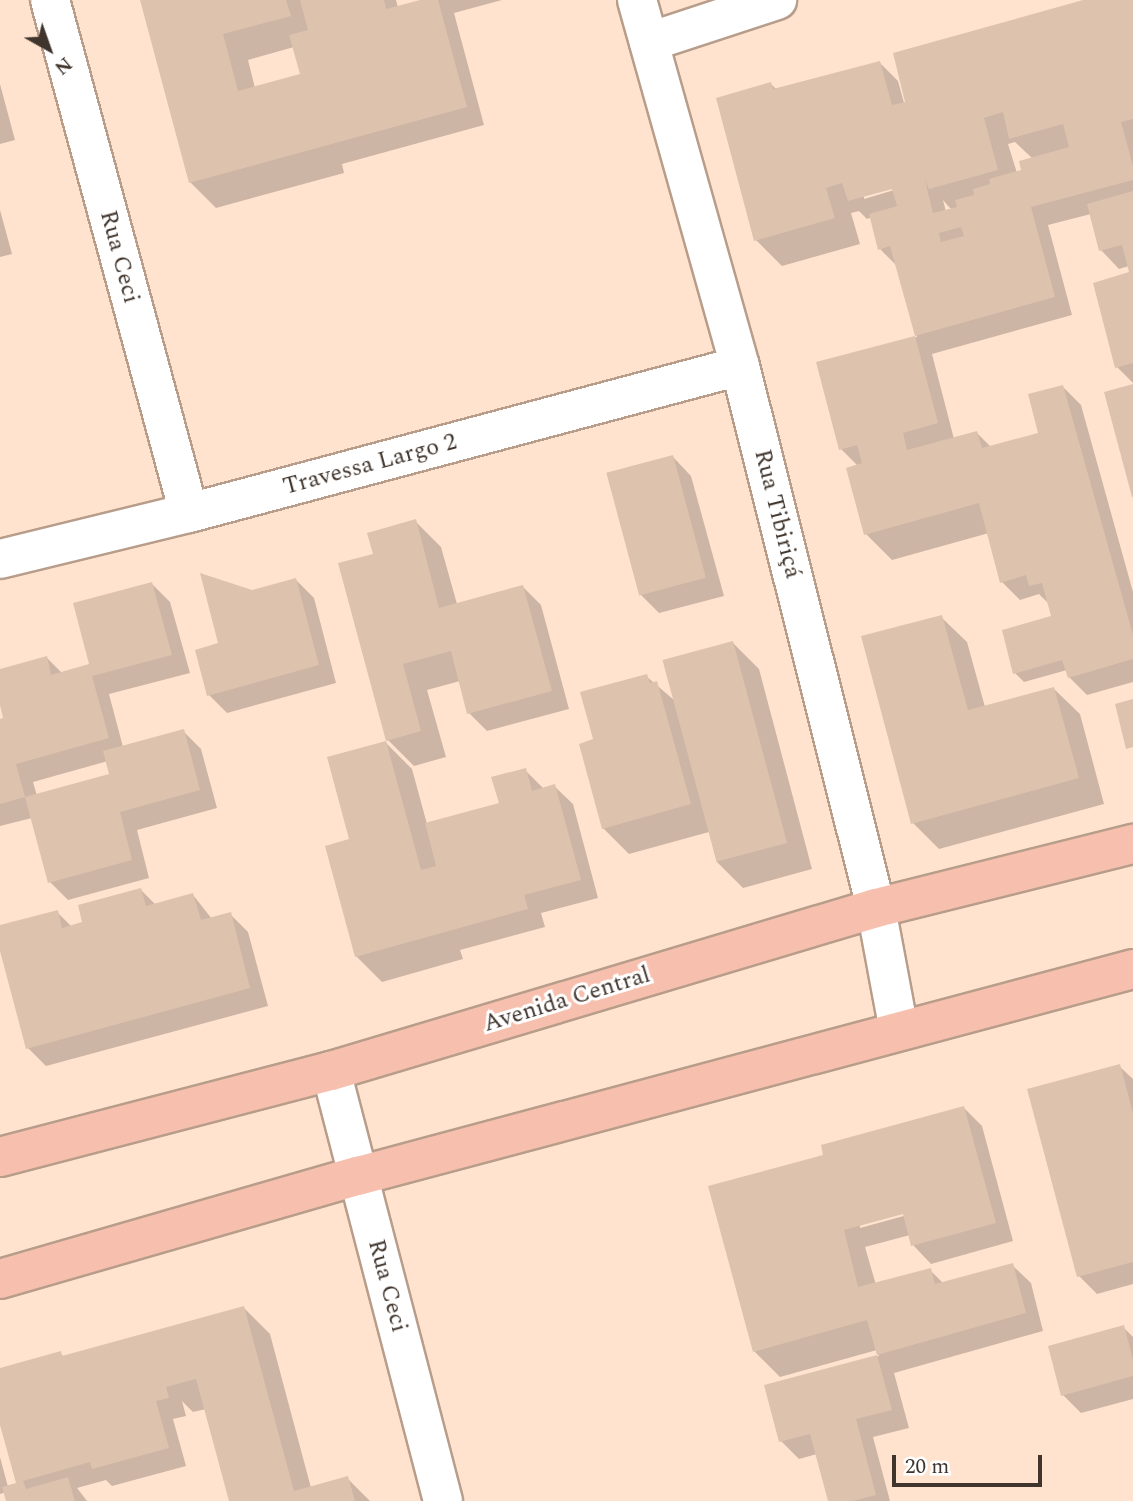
<!DOCTYPE html>
<html>
<head>
<meta charset="utf-8">
<style>
	body { margin:0 }
	#map { position:relative; width:1133px; height:1501px; overflow:hidden; background:#ffe3cf; font-family:Spectral,serif }
	div>[style] { position:absolute }
	.shadow>* { inset:0; background:#0003 }
	.building>* { inset:0; background:#ddc2ae; transform-origin:0 0 }
	.roads { filter:drop-shadow(2px 0 #b79d8a) drop-shadow(-2px 0 #b79d8a) drop-shadow(0 2px #b79d8a) drop-shadow(0 -2px #b79d8a) }
	.minor>* { height:38px; margin:-19px; padding:0 19px; transform-origin:19px; border-radius:19px; background:#fff }
	.major>* { height:38px; margin:-19px; padding:0 19px; transform-origin:19px; border-radius:19px; background:#f7c0ae }
	span { translate:-50% -50%; white-space:nowrap; text-align:center; line-height:1.15; -webkit-text-stroke:6px #fff; paint-order:stroke }
	.street-label { font-size:24px; color:#40352d }
	.north { position:absolute; left:14px; top:14px; width:70px; height:70px; -webkit-text-stroke:5px #fff; paint-order:stroke; rotate:140deg; font-size:19px; font-weight:700; line-height:28px; text-align:center; color:#40352d }
	.north::after { content:''; display:block; margin:auto; width:24px; height:32px; background:#40352d; clip-path:polygon(50% 0,100% 100%,50% 72%,0 100%) }
	.scale { position:absolute; left:892px; top:1455px; width:150px; height:32px; box-sizing:border-box; border:4px solid #40352d; border-top:0; padding-left:9px; font-size:21px; line-height:24px; white-space:nowrap; color:#40352d; -webkit-text-stroke:5px #fff; paint-order:stroke }
</style>
</head>
<body>
<div id="map">
	<div class="shadow">
		<i style="clip-path:polygon(evenodd,142px 0,396px 0,398px 8px,426px 0,502px 0,454px 13px,484px 125px,342px 164px,344px 173px,216px 208px,190px 182px,142px 0,294px 47px,302px 75px,255px 88px,248px 60px,294px 47px)"></i>
		<i style="clip-path:polygon(evenodd,1090px 0,1133px 0,1133px 383px,1117px 367px,1131px 273px,1129px 266px,1119px 269px,1101px 250px,1091px 214px,1048px 225px,1072px 315px,932px 354px,954px 439px,977px 433px,991px 447px,1037px 435px,1063px 387px,1081px 405px,1133px 592px,1133px 682px,1087px 695px,1069px 677px,1067px 670px,1024px 682px,1015px 673px,1053px 617px,1048px 603px,1039px 594px,1020px 600px,1002px 582px,989px 533px,892px 560px,866px 534px,858px 466px,841px 449px,819px 364px,917px 337px,897px 266px,880px 249px,872px 217px,867px 219px,859px 211px,851px 213px,860px 244px,782px 266px,756px 240px,771px 84px,777px 90px,880px 63px,898px 81px,904px 103px,909px 108px,1090px 0,1015px 142px,1033px 159px,1023px 172px,1017px 173px,1008px 144px,1015px 142px,1090px 0,900px 185px,901px 188px,864px 199px,864px 195px,900px 185px,1090px 0,943px 200px,949px 207px,953px 210px,946px 212px,943px 200px)"></i>
		<i style="clip-path:polygon(0 84px,15px 140px,0 144px)"></i>
		<i style="clip-path:polygon(0 210px,12px 254px,0 257px)"></i>
		<i style="clip-path:polygon(673px 457px,691px 476px,724px 596px,659px 613px,641px 595px)"></i>
		<i style="clip-path:polygon(415px 521px,441px 547px,457px 604px,523px 587px,541px 605px,569px 709px,487px 731px,469px 713px,460px 681px,427px 690px,446px 757px,414px 766px,388px 740px,375px 555px)"></i>
		<i style="clip-path:polygon(296px 580px,314px 598px,336px 683px,227px 713px,209px 695px,220px 645px,252px 592px)"></i>
		<i style="clip-path:polygon(evenodd,152px 584px,170px 602px,190px 673px,109px 694px,123px 747px,183px 731px,201px 749px,217px 808px,137px 830px,149px 878px,68px 900px,50px 882px,32px 818px,0 826px,0 721px,6px 719px,0 699px,0 670px,46px 657px,62px 673px,91px 665px,152px 584px,108px 761px,111px 775px,37px 796px,33px 782px,108px 761px)"></i>
		<i style="clip-path:polygon(941px 617px,967px 642px,985px 707px,1054px 689px,1080px 714px,1104px 804px,939px 849px,913px 823px)"></i>
		<i style="clip-path:polygon(733px 643px,759px 669px,812px 869px,743px 888px,717px 862px,709px 832px,629px 854px,603px 828px,595px 740px,646px 676px,674px 700px)"></i>
		<i style="clip-path:polygon(386px 743px,412px 769px,427px 824px,501px 804px,525px 770px,543px 788px,554px 786px,573px 804px,598px 898px,541px 913px,545px 927px,460px 950px,463px 959px,382px 982px,356px 956px,351px 841px)"></i>
		<i style="clip-path:polygon(141px 890px,156px 905px,193px 895px,212px 919px,230px 914px,248px 932px,268px 1006px,46px 1066px,28px 1048px,0 945px,0 927px,57px 912px,72px 927px,84px 923px)"></i>
		<i style="clip-path:polygon(1119px 1066px,1133px 1079px,1133px 1284px,1097px 1294px,1079px 1276px)"></i>
		<i style="clip-path:polygon(evenodd,964px 1108px,982px 1126px,1013px 1241px,931px 1264px,913px 1245px,910px 1235px,865px 1247px,876px 1285px,930px 1270px,944px 1284px,1012px 1265px,1031px 1283px,1043px 1331px,894px 1373px,909px 1428px,873px 1437px,890px 1501px,830px 1501px,817px 1454px,799px 1459px,781px 1441px,766px 1386px,879px 1356px,877px 1350px,780px 1377px,754px 1351px,823px 1157px,964px 1108px,911px 1211px,911px 1214px,860px 1228px,860px 1224px,911px 1211px)"></i>
		<i style="clip-path:polygon(244px 1308px,270px 1334px,311px 1488px,347px 1478px,370px 1501px,230px 1501px,206px 1409px,193px 1412px,182px 1401px,186px 1416px,173px 1419px,186px 1466px,112px 1486px,106px 1480px,77px 1488px,87px 1501px,8px 1501px,6px 1492px,0 1494px,0 1457px,8px 1487px,18px 1484px,0 1422px,0 1370px,60px 1353px,64px 1357px)"></i>
		<i style="clip-path:polygon(1123px 1327px,1133px 1337px,1133px 1399px,1081px 1413px,1063px 1395px)"></i>
	</div>
	<div class="building">
		<i style="clip-path:polygon(140px 0,286px 0,291px 16px,223px 34px,238px 91px,300px 74px,289px 35px,308px 30px,300px 0,384px 0,386px 9px,420px 0,438px 0,467px 107px,189px 183px)"></i>
		<i style="clip-path:polygon(evenodd,1083px 0,1133px 0,1133px 119px,1121px 122px,1133px 166px,1133px 180px,1031px 207px,1055px 297px,915px 336px,938px 423px,903px 433px,907px 450px,977px 431px,982px 448px,1038px 433px,1028px 394px,1063px 385px,1133px 635px,1133px 659px,1068px 678px,1062px 660px,1013px 674px,1002px 630px,1051px 616px,1042px 583px,1029px 586px,1026px 575px,1000px 583px,979px 503px,864px 535px,846px 468px,862px 463px,857px 445px,839px 450px,816px 362px,915px 336px,890px 246px,878px 250px,869px 214px,897px 206px,892px 189px,848px 201px,842px 183px,826px 188px,835px 218px,754px 241px,716px 98px,771px 82px,773px 89px,880px 61px,892px 105px,905px 102px,893px 53px,1083px 0,1003px 112px,1009px 139px,1063px 124px,1069px 147px,1019px 161px,1021px 170px,989px 179px,990px 184px,973px 189px,974px 195px,955px 200px,957px 207px,933px 213px,925px 180px,929px 189px,998px 170px,984px 118px,1003px 112px,1083px 0,961px 227px,964px 236px,941px 242px,939px 233px,961px 227px)"></i>
		<i style="clip-path:polygon(1133px 191px,1133px 363px,1115px 368px,1093px 283px,1129px 272px,1122px 245px,1099px 251px,1087px 204px)"></i>
		<i style="clip-path:polygon(1133px 384px,1133px 497px,1132px 497px,1104px 392px)"></i>
		<i style="left:673px;top:455px;width:127px;height:69px;rotate:75deg"></i>
		<i style="clip-path:polygon(416px 519px,439px 608px,523px 585px,552px 691px,467px 714px,451px 651px,403px 664px,421px 731px,386px 741px,338px 563px,373px 554px,367px 533px)"></i>
		<i style="clip-path:polygon(200px 573px,252px 590px,296px 578px,319px 665px,207px 696px,195px 650px,218px 643px)"></i>
		<i style="clip-path:polygon(152px 582px,172px 655px,92px 676px,109px 738px,16px 764px,25px 797px,109px 774px,103px 751px,184px 729px,200px 790px,120px 812px,132px 860px,48px 883px,25px 797px,0 804px,0 719px,3px 718px,0 705px,0 669px,47px 656px,51px 675px,89px 664px,73px 603px)"></i>
		<i style="clip-path:polygon(942px 615px,968px 710px,1054px 687px,1079px 778px,911px 824px,861px 636px)"></i>
		<i style="left:733px;top:641px;width:209px;height:73px;rotate:75deg"></i>
		<i style="clip-path:polygon(647px 674px,650px 683px,657px 681px,691px 804px,602px 829px,579px 744px,593px 739px,580px 692px)"></i>
		<i style="clip-path:polygon(1133px 699px,1133px 747px,1126px 749px,1115px 704px)"></i>
		<i style="clip-path:polygon(386px 741px,421px 870px,436px 866px,425px 823px,499px 803px,491px 777px,526px 768px,532px 791px,555px 784px,581px 880px,524px 895px,528px 909px,355px 957px,325px 846px,349px 839px,327px 757px)"></i>
		<i style="clip-path:polygon(141px 888px,146px 906px,193px 893px,201px 920px,231px 912px,250px 988px,26px 1049px,0 951px,0 925px,58px 910px,62px 928px,82px 922px,78px 905px)"></i>
		<i style="clip-path:polygon(1120px 1064px,1133px 1113px,1133px 1262px,1077px 1277px,1027px 1089px)"></i>
		<i style="clip-path:polygon(964px 1106px,996px 1223px,911px 1246px,903px 1214px,844px 1230px,858px 1287px,931px 1268px,935px 1284px,1013px 1263px,1026px 1313px,877px 1355px,867px 1320px,753px 1352px,708px 1186px,823px 1155px,821px 1145px)"></i>
		<i style="clip-path:polygon(244px 1306px,294px 1491px,348px 1476px,355px 1501px,229px 1501px,196px 1379px,166px 1387px,169px 1398px,156px 1401px,169px 1448px,92px 1469px,90px 1462px,23px 1481px,26px 1489px,68px 1477px,75px 1501px,6px 1501px,2px 1487px,16px 1483px,0 1425px,0 1368px,61px 1351px,62px 1356px)"></i>
		<i style="clip-path:polygon(1124px 1325px,1133px 1360px,1133px 1376px,1061px 1396px,1048px 1346px)"></i>
		<i style="clip-path:polygon(877px 1355px,892px 1410px,856px 1419px,876px 1495px,853px 1501px,828px 1501px,810px 1434px,779px 1442px,764px 1385px)"></i>
	</div>
	<div class="roads">
		<div class="minor">
			<i style="left:50px;top:0;width:531px;rotate:74.84deg"></i>
			<i style="left:637px;top:0;width:380px;rotate:74.3deg"></i>
			<i style="left:740px;top:366px;width:559px;rotate:75.91deg"></i>
			<i style="left:876px;top:908px;width:125px;rotate:79.4deg"></i>
			<i style="left:649px;top:42px;width:135px;rotate:-18.2deg"></i>
			<i style="left:0;top:559px;width:195px;rotate:-13.7deg"></i>
			<i style="left:189px;top:513px;width:570px;rotate:-14.94deg"></i>
			<i style="left:331px;top:1071px;width:444px;rotate:75.4deg"></i>
		</div>
		<div class="major">
			<i style="left:0;top:1157px;width:342px;rotate:-14.6deg"></i>
			<i style="left:331px;top:1071px;width:569px;rotate:-16.65deg"></i>
			<i style="left:876px;top:908px;width:265px;rotate:-14deg"></i>
			<i style="left:0;top:1279px;width:373px;rotate:-16.1deg"></i>
			<i style="left:358px;top:1176px;width:802px;rotate:-14.95deg"></i>
		</div>
	</div>
	<div class="street-label">
		<span style="left:119px;top:257px;rotate:75deg">Rua Ceci</span>
		<span style="left:370px;top:465px;rotate:-15deg">Travessa Largo 2</span>
		<span style="left:777px;top:514px;rotate:76deg">Rua Tibiriçá</span>
		<span style="left:567px;top:1000px;rotate:-17deg">Avenida Central</span>
		<span style="left:387px;top:1286px;rotate:75deg">Rua Ceci</span>
	</div>
	<div class="north">N</div>
	<div class="scale">20 m</div>
</div>
</body>
</html>
